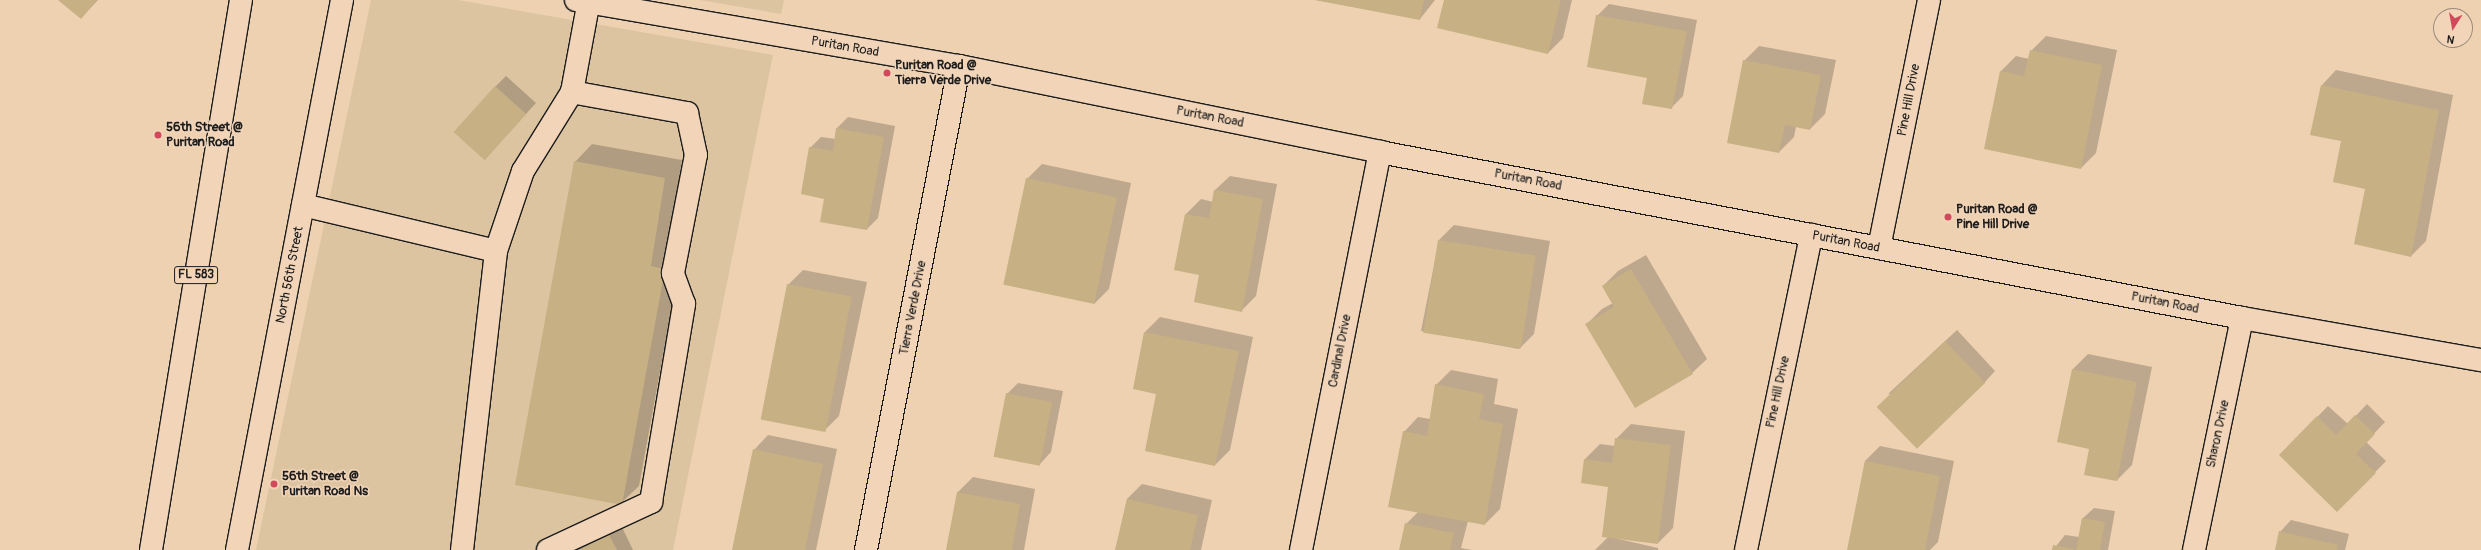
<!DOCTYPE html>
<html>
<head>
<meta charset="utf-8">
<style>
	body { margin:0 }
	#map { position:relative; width:2481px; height:550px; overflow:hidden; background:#edd1b1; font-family:Pangolin,sans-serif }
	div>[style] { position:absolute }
	.built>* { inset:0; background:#ddc4a1 }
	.shadow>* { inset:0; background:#0003 }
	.building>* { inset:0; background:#c6b084; transform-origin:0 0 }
	.roads { filter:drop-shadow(1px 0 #1c1c1c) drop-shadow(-1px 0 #1c1c1c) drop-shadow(0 1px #1c1c1c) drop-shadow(0 -1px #1c1c1c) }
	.minor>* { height:22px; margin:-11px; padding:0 11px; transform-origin:11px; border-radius:11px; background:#f2d5b9 }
	.major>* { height:22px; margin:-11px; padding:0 11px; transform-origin:11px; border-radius:11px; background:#f2d5b9 }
	.dots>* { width:11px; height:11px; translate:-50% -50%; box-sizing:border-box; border:2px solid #f2d5b9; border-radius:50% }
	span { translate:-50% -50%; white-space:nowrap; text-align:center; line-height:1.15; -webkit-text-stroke:3px #f2d5b9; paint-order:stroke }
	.shield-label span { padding:1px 3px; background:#f2d5b9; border:1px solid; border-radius:3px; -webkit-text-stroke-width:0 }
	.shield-label { font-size:12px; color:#1c1c1c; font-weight:700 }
	.street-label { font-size:13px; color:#1c1c1c }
	.poi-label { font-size:13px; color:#1c1c1c; font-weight:700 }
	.left { translate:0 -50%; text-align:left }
	.north { position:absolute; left:2433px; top:8px; width:40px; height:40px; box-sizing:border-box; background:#f2d5b9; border:1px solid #9c8b7a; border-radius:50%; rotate:191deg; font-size:11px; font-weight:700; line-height:16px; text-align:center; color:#1c1c1c }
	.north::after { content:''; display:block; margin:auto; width:14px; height:18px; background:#d1495b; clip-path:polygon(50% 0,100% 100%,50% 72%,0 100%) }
</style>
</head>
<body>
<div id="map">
	<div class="built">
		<i style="clip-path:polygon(371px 0,458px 0,773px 55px,673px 550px,256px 550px)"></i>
		<i style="clip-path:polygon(700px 0,784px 0,781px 14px)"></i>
	</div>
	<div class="shadow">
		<i style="clip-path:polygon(60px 0,98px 0,81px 18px)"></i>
		<i style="clip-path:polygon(1316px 0,1435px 0,1420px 19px)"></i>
		<i style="clip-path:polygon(1445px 0,1572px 0,1563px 38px,1548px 53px)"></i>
		<i style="clip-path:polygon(1609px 4px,1697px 20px,1683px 96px,1671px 108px,1597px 16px)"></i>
		<i style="clip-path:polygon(2046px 36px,2117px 50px,2096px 153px,2081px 168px,2001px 71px,2016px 56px,2029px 59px,2031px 51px)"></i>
		<i style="clip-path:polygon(1759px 46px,1836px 60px,1825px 114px,1810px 129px,1796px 126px,1794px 137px,1779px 152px,1744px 61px)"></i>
		<i style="clip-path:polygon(2336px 70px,2453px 95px,2426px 241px,2411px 256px,2342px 141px,2322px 85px)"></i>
		<i style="clip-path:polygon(506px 76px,536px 103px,485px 159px,495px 87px)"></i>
		<i style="clip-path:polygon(848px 117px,895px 126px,878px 218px,867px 229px,825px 198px,810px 148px,821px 137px,836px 139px,837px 128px)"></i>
		<i style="clip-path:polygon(592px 144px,682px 160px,668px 249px,682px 252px,639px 486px,621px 503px,575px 162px)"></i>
		<i style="clip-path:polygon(1042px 164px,1131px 183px,1109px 289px,1094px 304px,1027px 179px)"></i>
		<i style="clip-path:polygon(1230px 176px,1277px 184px,1256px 296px,1241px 311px,1200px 274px,1186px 214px,1201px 199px,1213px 202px,1215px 190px)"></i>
		<i style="clip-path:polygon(1454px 225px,1550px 241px,1534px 334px,1519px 349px,1421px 331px,1439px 240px)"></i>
		<i style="clip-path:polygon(1646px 255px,1707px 359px,1692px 373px,1587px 324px,1602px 309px,1613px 303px,1603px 286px,1618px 271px)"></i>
		<i style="clip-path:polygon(803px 270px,867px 282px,839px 416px,824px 431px,788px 285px)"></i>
		<i style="clip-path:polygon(1160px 317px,1253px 337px,1230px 450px,1215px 465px,1157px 393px,1145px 332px)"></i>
		<i style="clip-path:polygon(1957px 330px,1995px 371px,1984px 383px,1888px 394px)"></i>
		<i style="clip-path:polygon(2088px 354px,2152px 367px,2132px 465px,2117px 480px,2091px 449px,2073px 369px)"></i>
		<i style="clip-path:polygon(1451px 370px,1498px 379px,1494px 404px,1518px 409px,1500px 509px,1485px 524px,1468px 521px,1461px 548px,1472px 550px,1400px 550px,1406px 524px,1418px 512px,1404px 432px,1418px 417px,1430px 419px,1436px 385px)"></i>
		<i style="clip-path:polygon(1018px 383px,1063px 391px,1051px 452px,1040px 464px,1007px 394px)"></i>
		<i style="clip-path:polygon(2367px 404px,2385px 422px,2366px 442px,2386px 461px,2337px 511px,2280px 455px,2328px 406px,2348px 424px)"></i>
		<i style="clip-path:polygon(1631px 424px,1685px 431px,1673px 528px,1658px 543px,1610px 537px,1658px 548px,1658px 550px,1595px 550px,1609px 536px,1610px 486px,1585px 459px,1600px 444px,1615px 446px,1616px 439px)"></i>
		<i style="clip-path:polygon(768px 435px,837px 449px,816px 550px,733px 550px,754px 450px)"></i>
		<i style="clip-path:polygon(1880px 446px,1954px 461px,1938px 542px,1930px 550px,1848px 550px,1865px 461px)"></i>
		<i style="clip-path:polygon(973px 477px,1035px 489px,1024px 550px,947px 550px,958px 492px)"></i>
		<i style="clip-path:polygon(1142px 484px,1212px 500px,1201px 550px,1116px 550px,1127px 499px)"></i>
		<i style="clip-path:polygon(2094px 508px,2115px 511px,2108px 550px,2053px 550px,2065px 535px,2079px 537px,2082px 519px)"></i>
		<i style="clip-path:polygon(2291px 520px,2349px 534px,2345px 550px,2276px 550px,2280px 532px)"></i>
		<i style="clip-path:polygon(621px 525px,633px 550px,569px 550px)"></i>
	</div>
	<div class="building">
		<i style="clip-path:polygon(58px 0,97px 0,81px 19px)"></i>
		<i style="clip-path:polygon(1315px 0,1424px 0,1420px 20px)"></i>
		<i style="clip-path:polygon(1444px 0,1561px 0,1548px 54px,1437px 28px)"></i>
		<i style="clip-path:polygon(1596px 15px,1687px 31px,1672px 109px,1642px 104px,1647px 78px,1587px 67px)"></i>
		<i style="clip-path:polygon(2030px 50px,2102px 65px,2081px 169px,1984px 149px,2000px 71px,2024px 76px)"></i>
		<i style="clip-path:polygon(1743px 60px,1821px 75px,1810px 130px,1785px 125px,1779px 153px,1727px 143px)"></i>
		<i style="clip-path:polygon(2321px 85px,2439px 110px,2411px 257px,2354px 244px,2365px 189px,2333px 182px,2341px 141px,2310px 135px)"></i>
		<i style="left:495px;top:86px;width:42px;height:62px;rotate:42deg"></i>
		<i style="clip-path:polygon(836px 128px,884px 137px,867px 230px,820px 222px,824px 199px,801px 194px,809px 147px,833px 151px)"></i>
		<i style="clip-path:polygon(574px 161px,665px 178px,651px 266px,665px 269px,622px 505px,515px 485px)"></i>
		<i style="left:1026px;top:178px;width:93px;height:109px;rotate:12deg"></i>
		<i style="clip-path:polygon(1214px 190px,1263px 199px,1242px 312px,1194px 302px,1199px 275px,1174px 270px,1185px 214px,1209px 218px)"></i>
		<i style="left:1438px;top:240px;width:99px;height:94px;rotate:9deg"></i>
		<i style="clip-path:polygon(1631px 269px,1693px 374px,1635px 408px,1585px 324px,1614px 307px,1602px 286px)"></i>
		<i style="left:787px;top:284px;width:66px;height:138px;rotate:11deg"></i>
		<i style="clip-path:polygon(1144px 332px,1239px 351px,1215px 466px,1145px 451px,1156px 394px,1133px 389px)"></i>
		<i style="left:1945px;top:341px;width:58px;height:95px;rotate:46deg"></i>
		<i style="clip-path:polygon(2072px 369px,2137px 382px,2117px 481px,2084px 475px,2089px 449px,2057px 442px)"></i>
		<i style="clip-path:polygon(1435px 384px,1484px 394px,1479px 419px,1503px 424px,1485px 525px,1388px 507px,1403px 431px,1427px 436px)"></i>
		<i style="left:1006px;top:393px;width:47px;height:65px;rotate:11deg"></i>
		<i style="clip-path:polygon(2355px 415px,2375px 434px,2356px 454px,2376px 473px,2337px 512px,2279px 455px,2317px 416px,2336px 435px)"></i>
		<i style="clip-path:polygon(1615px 438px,1671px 445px,1658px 544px,1602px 537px,1608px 487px,1581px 483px,1584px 459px,1612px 463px)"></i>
		<i style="clip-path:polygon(753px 449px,823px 464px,805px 550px,732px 550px)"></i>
		<i style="clip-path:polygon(1865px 461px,1940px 476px,1925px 550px,1847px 550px)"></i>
		<i style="clip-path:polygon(957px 492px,1020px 504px,1012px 550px,946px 550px)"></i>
		<i style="clip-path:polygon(1127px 499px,1198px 515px,1190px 550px,1115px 550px)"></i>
		<i style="clip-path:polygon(2082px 518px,2105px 522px,2100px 550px,2076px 550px)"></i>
		<i style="clip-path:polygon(1405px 523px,1454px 533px,1450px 550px,1399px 550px)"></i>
		<i style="clip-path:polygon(2279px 531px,2338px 545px,2337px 550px,2275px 550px)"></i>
		<i style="clip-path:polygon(609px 535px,617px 550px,579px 550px)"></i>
		<i style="clip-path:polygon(2053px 545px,2074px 549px,2074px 550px,2052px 550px)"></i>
	</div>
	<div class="roads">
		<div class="minor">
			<i style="left:576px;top:0;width:389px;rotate:9.8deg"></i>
			<i style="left:959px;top:66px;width:430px;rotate:11.5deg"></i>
			<i style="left:1380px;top:152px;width:878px;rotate:10.9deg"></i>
			<i style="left:2242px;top:318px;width:243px;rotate:10deg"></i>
			<i style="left:303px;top:205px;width:198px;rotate:13.4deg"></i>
			<i style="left:1879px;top:248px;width:253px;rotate:-78.6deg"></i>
			<i style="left:462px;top:550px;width:301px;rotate:-83.5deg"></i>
			<i style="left:496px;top:251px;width:84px;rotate:-71.4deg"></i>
			<i style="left:523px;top:171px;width:93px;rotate:-58.2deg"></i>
			<i style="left:572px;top:92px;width:94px;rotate:-79.5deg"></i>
			<i style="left:548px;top:550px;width:114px;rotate:-25deg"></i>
			<i style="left:651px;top:502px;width:201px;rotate:-80.5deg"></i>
			<i style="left:684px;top:304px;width:33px;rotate:-110deg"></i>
			<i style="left:673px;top:273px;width:120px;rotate:-79deg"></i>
			<i style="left:696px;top:155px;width:43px;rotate:-102.1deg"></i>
			<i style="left:687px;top:113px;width:117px;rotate:-169.7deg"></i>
			<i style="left:866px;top:550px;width:493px;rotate:-79.1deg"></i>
			<i style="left:1301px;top:550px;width:406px;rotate:-78.8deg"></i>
			<i style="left:1746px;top:550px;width:322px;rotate:-78.3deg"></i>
			<i style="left:2194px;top:550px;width:237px;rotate:-78.3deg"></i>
		</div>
		<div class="major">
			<i style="left:151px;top:550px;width:557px;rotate:-80.71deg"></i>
			<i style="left:237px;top:550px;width:560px;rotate:-79.19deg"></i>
		</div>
	</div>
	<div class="dots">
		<i style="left:887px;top:73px;background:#d1495b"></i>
		<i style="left:158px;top:135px;background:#d1495b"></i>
		<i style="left:1948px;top:217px;background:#d1495b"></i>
		<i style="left:274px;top:484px;background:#d1495b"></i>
	</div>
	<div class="shield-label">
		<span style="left:196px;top:275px">FL 583</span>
	</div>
	<div class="street-label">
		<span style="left:845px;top:47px;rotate:10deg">Puritan Road</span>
		<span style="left:1909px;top:100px;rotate:-79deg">Pine Hill Drive</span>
		<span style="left:1210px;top:117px;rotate:11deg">Puritan Road</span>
		<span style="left:1528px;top:180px;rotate:11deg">Puritan Road</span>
		<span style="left:1846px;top:242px;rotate:11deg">Puritan Road</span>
		<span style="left:290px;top:275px;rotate:-79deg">North 56th Street</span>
		<span style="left:2165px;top:303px;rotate:11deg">Puritan Road</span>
		<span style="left:913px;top:308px;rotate:-79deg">Tierra Verde Drive</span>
		<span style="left:1340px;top:351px;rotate:-79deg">Cardinal Drive</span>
		<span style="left:1778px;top:392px;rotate:-78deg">Pine Hill Drive</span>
		<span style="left:2218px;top:434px;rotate:-78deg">Sharon Drive</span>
	</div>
	<div class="poi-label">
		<span class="left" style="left:895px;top:73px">Puritan Road @<br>Tierra Verde Drive</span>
		<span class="left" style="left:166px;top:135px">56th Street @<br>Puritan Road</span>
		<span class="left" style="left:1956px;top:217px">Puritan Road @<br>Pine Hill Drive</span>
		<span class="left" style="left:282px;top:484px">56th Street @<br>Puritan Road Ns</span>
	</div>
	<div class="north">N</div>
</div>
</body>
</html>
